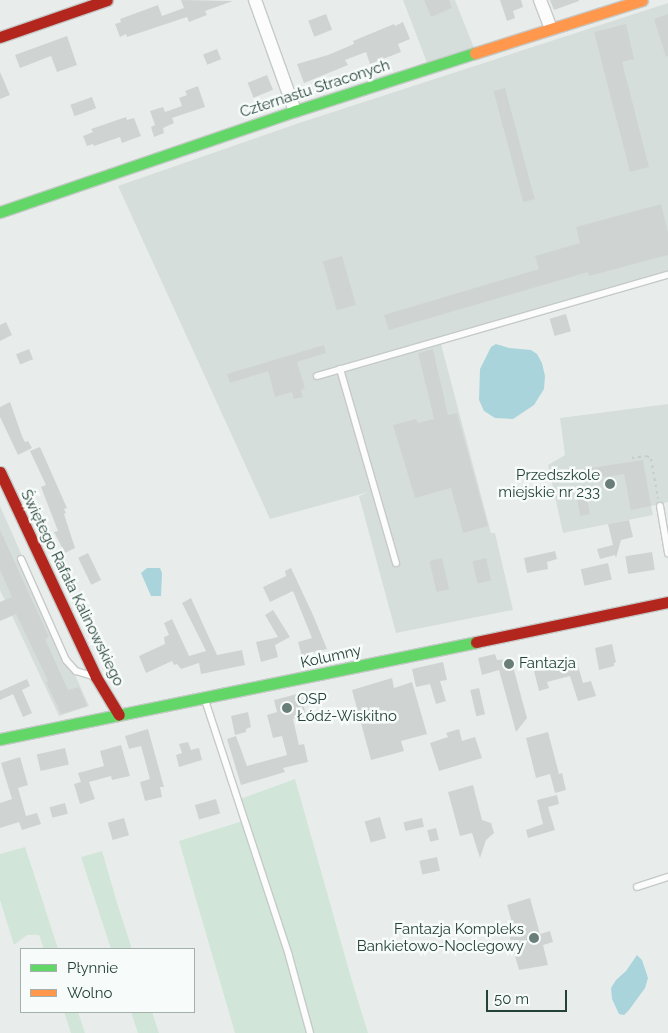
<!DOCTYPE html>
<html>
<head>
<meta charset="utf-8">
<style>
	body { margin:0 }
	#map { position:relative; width:668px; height:1033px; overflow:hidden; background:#e8edeb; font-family:Raleway,sans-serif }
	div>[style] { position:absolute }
	.built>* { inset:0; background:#d6dedb }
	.green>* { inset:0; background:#d1e6d8 }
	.water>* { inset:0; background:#a9d4db }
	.building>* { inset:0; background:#cfd4d2; transform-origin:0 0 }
	.path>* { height:2px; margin-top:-1px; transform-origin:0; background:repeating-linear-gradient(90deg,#c3ccca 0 2.5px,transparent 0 6.5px) }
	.roads { filter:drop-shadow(1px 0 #c5cac8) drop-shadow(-1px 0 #c5cac8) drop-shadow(0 1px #c5cac8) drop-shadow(0 -1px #c5cac8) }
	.lane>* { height:6px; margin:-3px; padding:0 3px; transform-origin:3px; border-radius:3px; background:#fcfcfc }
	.street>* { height:12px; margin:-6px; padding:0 6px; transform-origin:6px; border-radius:6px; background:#fcfcfc }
	.fast>* { height:11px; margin:-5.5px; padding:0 5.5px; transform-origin:5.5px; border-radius:5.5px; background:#63d668 }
	.slow>* { height:11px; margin:-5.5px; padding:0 5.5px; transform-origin:5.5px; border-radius:5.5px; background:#ff974d }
	.jam>* { height:11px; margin:-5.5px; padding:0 5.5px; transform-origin:5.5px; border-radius:5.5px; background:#b3261e }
	.dots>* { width:14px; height:14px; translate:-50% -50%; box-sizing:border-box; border:2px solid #f7fbf9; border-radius:50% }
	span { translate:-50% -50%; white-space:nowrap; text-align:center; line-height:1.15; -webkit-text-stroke:5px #f7fbf9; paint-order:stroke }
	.street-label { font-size:15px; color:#24423a }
	.poi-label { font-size:15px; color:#24423a }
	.right { translate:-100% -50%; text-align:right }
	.left { translate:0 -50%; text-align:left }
	.legend { position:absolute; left:20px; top:948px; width:175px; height:65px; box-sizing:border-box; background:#f7fbf9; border:1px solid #a3b1ad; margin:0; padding:6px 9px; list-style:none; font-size:15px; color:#24423a }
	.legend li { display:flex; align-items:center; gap:10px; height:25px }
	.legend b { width:25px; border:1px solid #a3b1ad }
	.scale { position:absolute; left:486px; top:990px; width:81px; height:22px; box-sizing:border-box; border:2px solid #24423a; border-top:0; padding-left:6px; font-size:15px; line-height:18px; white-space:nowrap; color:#24423a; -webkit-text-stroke:4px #f7fbf9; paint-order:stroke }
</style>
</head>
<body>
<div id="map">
	<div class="built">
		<i style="clip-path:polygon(403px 0,455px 0,476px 53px,429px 68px)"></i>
		<i style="clip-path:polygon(668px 3px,668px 273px,441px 344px,491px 533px,495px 533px,513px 610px,396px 633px,359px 496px,369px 492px,270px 519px,118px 186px,299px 123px)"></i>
		<i style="clip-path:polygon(668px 404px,668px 502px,651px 506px,653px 515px,563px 533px,548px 465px,565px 455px,560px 418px)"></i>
		<i style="clip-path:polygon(0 506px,71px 666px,89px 706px,59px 716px,0 590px)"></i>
	</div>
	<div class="green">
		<i style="clip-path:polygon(295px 779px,352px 981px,368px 1033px,235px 1033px,179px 841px,246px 820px,240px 799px)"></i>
		<i style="clip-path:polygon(25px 847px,33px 871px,58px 949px,44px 949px,39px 935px,27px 935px,14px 945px,0 900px,0 854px)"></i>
		<i style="clip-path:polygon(102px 851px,118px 906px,132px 949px,111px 949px,81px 857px)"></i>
		<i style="clip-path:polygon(64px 1012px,78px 1012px,85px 1033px,71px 1033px)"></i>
		<i style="clip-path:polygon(131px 1012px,152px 1012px,159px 1033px,138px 1033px)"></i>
	</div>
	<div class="water">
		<i style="clip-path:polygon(496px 344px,509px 348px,531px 350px,537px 354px,542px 363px,545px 376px,544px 389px,534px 405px,513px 419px,495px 418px,484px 411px,479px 400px,480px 369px,491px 347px)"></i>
		<i style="clip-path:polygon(147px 568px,160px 568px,162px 573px,161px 596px,151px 596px,141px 573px)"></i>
		<i style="clip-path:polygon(637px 955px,642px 960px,648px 978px,645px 988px,629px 1010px,624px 1015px,619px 1014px,612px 999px,611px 988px,616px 980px,626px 971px)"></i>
	</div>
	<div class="building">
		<i style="clip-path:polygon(181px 0,233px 1px,205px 11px,207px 15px,189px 22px,187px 17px,127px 37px,126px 34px,120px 37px,115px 24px,121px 22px,120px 19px,158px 5px,162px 16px,184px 8px)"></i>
		<i style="clip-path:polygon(424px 0,449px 0,452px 8px,431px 17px)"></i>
		<i style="clip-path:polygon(500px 0,521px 0,523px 7px,513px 11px,515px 18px,507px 21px)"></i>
		<i style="clip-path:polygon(550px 0,579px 0,579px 1px,554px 10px)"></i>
		<i style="left:326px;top:14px;width:17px;height:19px;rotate:69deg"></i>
		<i style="clip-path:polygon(668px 14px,668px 56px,666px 57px,654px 19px)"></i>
		<i style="clip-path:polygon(403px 22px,410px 39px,398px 44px,401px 52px,370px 64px,366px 52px,345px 60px,348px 65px,304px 83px,297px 64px,328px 55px,354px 44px,353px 41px,394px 24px,395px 26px)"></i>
		<i style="clip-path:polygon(626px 24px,634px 59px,622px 62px,649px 167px,630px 172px,594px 32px)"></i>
		<i style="clip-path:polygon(67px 36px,77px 65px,57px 72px,51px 56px,20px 68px,15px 55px)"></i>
		<i style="left:217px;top:49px;width:11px;height:15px;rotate:68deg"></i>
		<i style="clip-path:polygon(0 72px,10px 95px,0 99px)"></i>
		<i style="left:267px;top:75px;width:16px;height:21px;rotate:68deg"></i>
		<i style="clip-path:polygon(198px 86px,205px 107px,172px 118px,174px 123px,163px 128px,164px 133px,154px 137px,151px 127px,155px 125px,150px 111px,163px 107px,165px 112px,182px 106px,179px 98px,187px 95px,185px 91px)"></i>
		<i style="left:505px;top:88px;width:115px;height:12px;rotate:75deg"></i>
		<i style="left:92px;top:97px;width:12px;height:23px;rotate:70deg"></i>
		<i style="clip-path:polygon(126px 117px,127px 120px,134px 118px,141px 136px,122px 143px,120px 137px,94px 146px,93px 144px,87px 146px,83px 136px,93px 132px,91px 129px)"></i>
		<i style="clip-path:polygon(661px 204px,668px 232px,668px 255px,589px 276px,588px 272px,389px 330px,384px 315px,539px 269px,535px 256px,580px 243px,576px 227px)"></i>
		<i style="left:342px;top:256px;width:51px;height:20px;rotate:74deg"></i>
		<i style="left:566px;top:314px;width:18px;height:17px;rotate:74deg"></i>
		<i style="clip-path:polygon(6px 322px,12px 335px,0 341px,0 325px)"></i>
		<i style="clip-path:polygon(324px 345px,326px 353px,297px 362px,305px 388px,301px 390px,303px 397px,294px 399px,292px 392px,275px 397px,268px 371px,230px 383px,227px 374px)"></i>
		<i style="left:29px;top:349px;width:11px;height:14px;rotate:68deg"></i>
		<i style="clip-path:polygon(433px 349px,448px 415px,457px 413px,488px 526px,463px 533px,451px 488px,415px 498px,393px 425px,416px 419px,418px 423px,434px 419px,418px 353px)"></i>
		<i style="clip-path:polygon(10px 402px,22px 436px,25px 442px,28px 441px,32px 448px,18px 455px,0 417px,0 407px)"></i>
		<i style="clip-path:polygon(40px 447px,67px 508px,64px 509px,66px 513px,64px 514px,75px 548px,65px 553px,54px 532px,58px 531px,41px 487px,46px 485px,30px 451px)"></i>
		<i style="clip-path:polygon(643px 460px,651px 506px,631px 510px,624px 474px,578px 481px,577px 470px)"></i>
		<i style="clip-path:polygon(585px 489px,590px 514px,580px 516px,576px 490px)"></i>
		<i style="clip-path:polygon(629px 520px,633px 537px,621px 540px,616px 558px,615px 555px,600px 559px,597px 549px,613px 545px,608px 524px)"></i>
		<i style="clip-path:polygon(0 530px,49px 637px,45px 639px,68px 690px,79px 687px,87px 706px,61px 714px,46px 682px,48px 681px,16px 614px,0 621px,0 602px,12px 597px,0 570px)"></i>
		<i style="clip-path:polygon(555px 551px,557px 559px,547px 562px,548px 569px,527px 573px,524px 558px)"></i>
		<i style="left:652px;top:552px;width:18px;height:27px;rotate:81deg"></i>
		<i style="left:88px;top:553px;width:30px;height:11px;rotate:64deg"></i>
		<i style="left:442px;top:558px;width:32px;height:13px;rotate:77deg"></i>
		<i style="left:486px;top:558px;width:23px;height:14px;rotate:77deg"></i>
		<i style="left:608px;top:563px;width:17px;height:28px;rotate:77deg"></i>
		<i style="clip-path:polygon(291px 568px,313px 615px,327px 649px,302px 656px,298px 642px,312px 638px,293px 591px,270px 602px,263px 587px,286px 576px,285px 571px)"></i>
		<i style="clip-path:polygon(191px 598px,217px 655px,242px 650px,245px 665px,201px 674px,199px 663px,181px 669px,177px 664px,174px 665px,172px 661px,146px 673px,139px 656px,165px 644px,164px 637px,169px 635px,164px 623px,172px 619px,189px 656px,206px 651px,182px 603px)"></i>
		<i style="clip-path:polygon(273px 610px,290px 637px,275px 645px,278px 657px,261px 662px,256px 642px,278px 637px,265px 615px)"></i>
		<i style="clip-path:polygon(612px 644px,616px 662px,614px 663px,614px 666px,599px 670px,595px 648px)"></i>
		<i style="clip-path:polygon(495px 654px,497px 660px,511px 659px,527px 718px,516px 732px,499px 670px,482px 675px,478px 658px)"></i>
		<i style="clip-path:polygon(565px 658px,566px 662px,576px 659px,583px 683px,591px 681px,596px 696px,578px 701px,570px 676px,547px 682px,549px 688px,539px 691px,533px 667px)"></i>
		<i style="clip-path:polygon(443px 662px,447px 680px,440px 681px,446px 701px,436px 704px,430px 684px,416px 687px,412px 669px)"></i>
		<i style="clip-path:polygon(392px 678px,394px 688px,412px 682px,427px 734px,401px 741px,404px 751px,371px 760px,352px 690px)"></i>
		<i style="clip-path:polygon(27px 679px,30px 686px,22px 690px,32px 713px,23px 717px,13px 694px,0 700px,0 691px)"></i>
		<i style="left:479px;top:688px;width:27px;height:9px;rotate:77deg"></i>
		<i style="clip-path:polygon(301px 693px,306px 716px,293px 719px,299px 745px,304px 744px,308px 762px,283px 768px,285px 772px,241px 785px,227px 739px,236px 736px,247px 766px,287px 755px,282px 736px,273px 738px,267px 715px,277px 712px,274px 700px)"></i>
		<i style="clip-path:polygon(248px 712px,251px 727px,246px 729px,246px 732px,235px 735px,231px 716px)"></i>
		<i style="clip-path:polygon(148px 729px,164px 787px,160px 787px,162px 797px,145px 801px,140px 782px,150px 779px,141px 746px,129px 749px,125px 736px)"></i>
		<i style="clip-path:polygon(459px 729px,462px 741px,475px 737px,482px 758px,439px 771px,430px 743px,448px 737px,446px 733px)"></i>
		<i style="clip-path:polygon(548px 732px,559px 774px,562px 773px,566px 790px,555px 793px,550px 774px,536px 778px,526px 738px)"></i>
		<i style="clip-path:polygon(188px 742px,191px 750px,199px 748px,202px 760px,179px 767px,176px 755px,182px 753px,179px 744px)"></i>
		<i style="clip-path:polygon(121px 745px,130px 776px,112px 780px,111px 776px,89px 782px,95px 799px,80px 804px,74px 784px,81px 782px,78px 773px,104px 766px,100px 751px)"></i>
		<i style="left:65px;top:748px;width:17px;height:29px;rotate:77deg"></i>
		<i style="clip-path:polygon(20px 757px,28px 785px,18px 788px,26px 816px,37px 813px,41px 824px,22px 830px,19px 822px,0 828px,0 803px,12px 799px,1px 763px)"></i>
		<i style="clip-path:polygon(473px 785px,482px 820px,491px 823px,494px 833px,486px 840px,480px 858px,472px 833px,460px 836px,448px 792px)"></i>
		<i style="clip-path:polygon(557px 795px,559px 804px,548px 807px,555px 830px,528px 838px,526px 830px,543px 824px,537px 800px)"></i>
		<i style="left:216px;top:799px;width:15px;height:22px;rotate:74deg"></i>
		<i style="left:65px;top:803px;width:11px;height:16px;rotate:75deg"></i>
		<i style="left:380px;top:817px;width:22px;height:16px;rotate:74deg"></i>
		<i style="left:124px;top:818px;width:18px;height:17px;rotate:74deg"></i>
		<i style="left:422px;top:818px;width:9px;height:19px;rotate:77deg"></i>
		<i style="left:436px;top:828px;width:12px;height:9px;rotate:76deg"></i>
		<i style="left:437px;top:857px;width:14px;height:18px;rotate:78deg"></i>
		<i style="clip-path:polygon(530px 898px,540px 934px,550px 931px,553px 942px,543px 945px,548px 965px,519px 970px,509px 935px,515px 933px,507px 905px)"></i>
	</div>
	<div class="path">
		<i style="left:632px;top:458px;width:15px;rotate:-8deg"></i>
		<i style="left:647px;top:456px;width:5px;rotate:37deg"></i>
		<i style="left:651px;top:459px;width:40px;rotate:80deg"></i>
	</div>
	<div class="roads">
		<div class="lane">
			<i style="left:340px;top:369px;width:202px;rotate:73.9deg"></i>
			<i style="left:317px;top:376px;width:365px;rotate:-16.1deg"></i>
			<i style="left:660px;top:506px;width:48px;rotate:80.3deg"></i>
			<i style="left:21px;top:559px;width:111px;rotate:66deg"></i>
			<i style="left:66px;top:660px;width:15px;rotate:48deg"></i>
			<i style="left:76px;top:671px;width:17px;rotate:17deg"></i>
			<i style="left:205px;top:700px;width:269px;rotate:71.8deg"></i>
			<i style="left:289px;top:956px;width:80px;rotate:74.7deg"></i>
			<i style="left:637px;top:887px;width:33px;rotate:-18deg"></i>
		</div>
		<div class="street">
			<i style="left:255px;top:0;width:118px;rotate:70.2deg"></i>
			<i style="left:540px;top:0;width:31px;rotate:69deg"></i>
		</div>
		<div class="fast">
			<i style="left:0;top:212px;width:312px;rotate:-18.9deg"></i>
			<i style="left:295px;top:111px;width:189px;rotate:-17.9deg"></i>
			<i style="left:0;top:739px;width:486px;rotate:-11.5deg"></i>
		</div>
		<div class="slow">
			<i style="left:475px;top:53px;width:175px;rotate:-17.6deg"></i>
		</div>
		<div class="jam">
			<i style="left:0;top:37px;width:113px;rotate:-19.1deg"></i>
			<i style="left:0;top:472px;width:226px;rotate:64.9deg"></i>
			<i style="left:96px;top:677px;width:44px;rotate:58.8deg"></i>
			<i style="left:476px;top:642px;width:196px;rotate:-11.8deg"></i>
		</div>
	</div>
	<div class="dots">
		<i style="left:610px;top:484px;background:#697e78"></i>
		<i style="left:509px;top:664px;background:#697e78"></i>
		<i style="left:287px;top:708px;background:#697e78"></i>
		<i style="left:534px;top:938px;background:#697e78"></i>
	</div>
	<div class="street-label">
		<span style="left:315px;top:89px;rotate:-18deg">Czternastu Straconych</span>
		<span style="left:72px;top:588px;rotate:64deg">Świętego Rafała Kalinowskiego</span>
		<span style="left:331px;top:657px;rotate:-12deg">Kolumny</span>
	</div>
	<div class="poi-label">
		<span class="right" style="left:600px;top:484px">Przedszkole<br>miejskie nr 233</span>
		<span class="left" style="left:519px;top:664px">Fantazja</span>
		<span class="left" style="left:297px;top:708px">OSP<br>Łódź-Wiskitno</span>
		<span class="right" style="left:524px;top:938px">Fantazja Kompleks<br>Bankietowo-Noclegowy</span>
	</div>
	<ul class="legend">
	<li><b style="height:6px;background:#63d668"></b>Płynnie</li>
	<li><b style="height:6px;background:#ff974d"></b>Wolno</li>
	</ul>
	<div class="scale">50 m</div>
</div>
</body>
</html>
